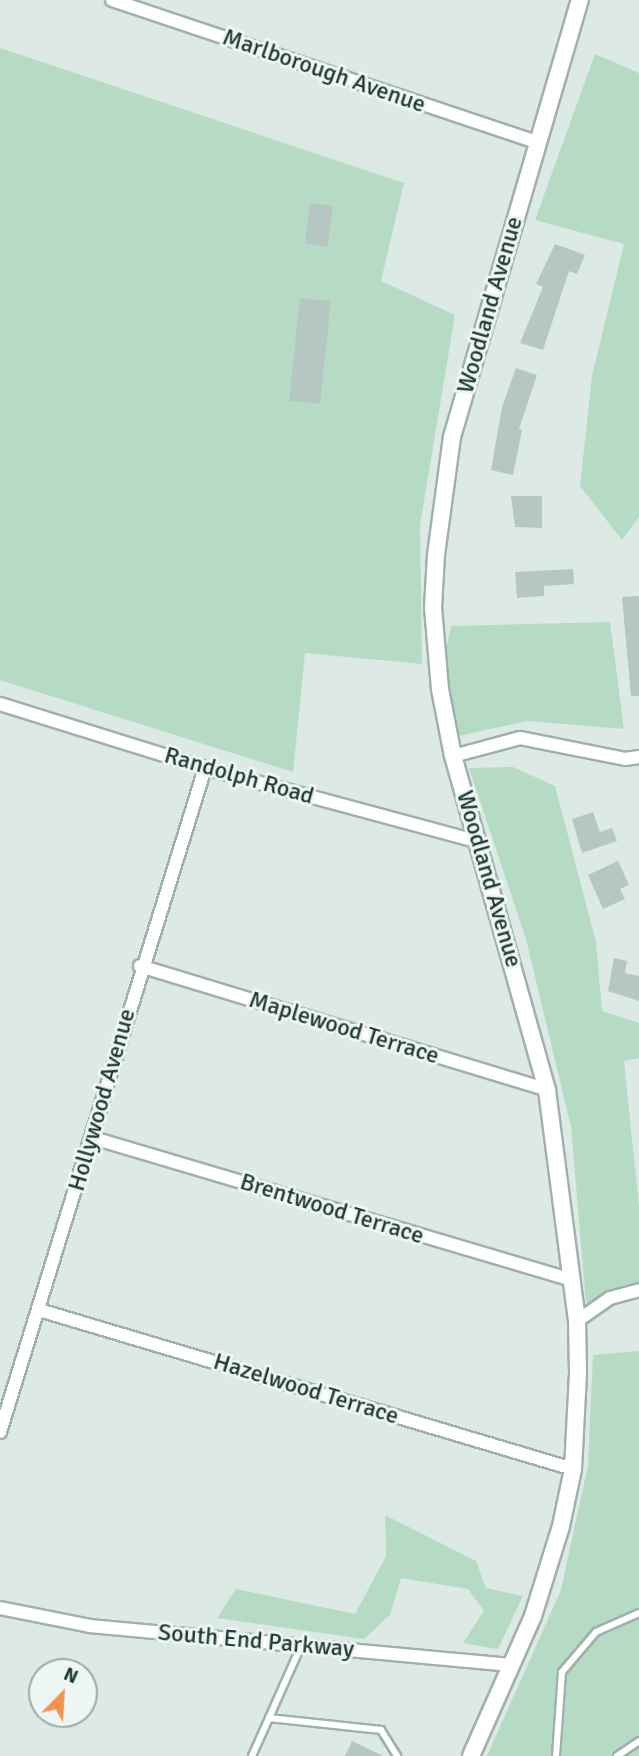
<!DOCTYPE html>
<html>
<head>
<meta charset="utf-8">
<style>
	body { margin:0 }
	#map { position:relative; width:639px; height:1756px; overflow:hidden; background:#dde9e5; font-family:Signika,sans-serif }
	div>[style] { position:absolute }
	.green>* { inset:0; background:#b5dbc5 }
	.building>* { inset:0; background:#b6c6c2; transform-origin:0 0 }
	.roads { filter:drop-shadow(2px 0 #a0b0ad) drop-shadow(-2px 0 #a0b0ad) drop-shadow(0 2px #a0b0ad) drop-shadow(0 -2px #a0b0ad) }
	.service>* { height:6px; margin:-3px; padding:0 3px; transform-origin:3px; border-radius:3px; background:#fff }
	.minor>* { height:12px; margin:-6px; padding:0 6px; transform-origin:6px; border-radius:6px; background:#fff }
	.tertiary>* { height:16px; margin:-8px; padding:0 8px; transform-origin:8px; border-radius:8px; background:#fff }
	span { translate:-50% -50%; white-space:nowrap; text-align:center; line-height:1.15; -webkit-text-stroke:6px #edf6f3; paint-order:stroke }
	.street-label { font-size:24px; color:#1f3835 }
	.north { position:absolute; left:28px; top:1658px; width:70px; height:70px; box-sizing:border-box; background:#edf6f3; border:2px solid #9baaa7; border-radius:50%; rotate:24deg; font-size:19px; font-weight:700; line-height:28px; text-align:center; color:#1f3835 }
	.north::after { content:''; display:block; margin:auto; width:24px; height:32px; background:#f19253; clip-path:polygon(50% 0,100% 100%,50% 72%,0 100%) }
</style>
</head>
<body>
<div id="map">
	<div class="green">
		<i style="clip-path:polygon(0 48px,404px 183px,381px 281px,455px 315px,420px 525px,422px 664px,305px 653px,293px 772px,0 680px)"></i>
		<i style="clip-path:polygon(595px 54px,639px 73px,639px 517px,622px 540px,580px 486px,592px 376px,624px 244px,535px 220px)"></i>
		<i style="clip-path:polygon(610px 622px,624px 729px,527px 721px,458px 736px,445px 657px,451px 626px)"></i>
		<i style="clip-path:polygon(513px 767px,555px 786px,596px 942px,602px 1011px,639px 1023px,639px 1058px,624px 1061px,639px 1207px,639px 1283px,586px 1303px,571px 1127px,526px 939px,469px 768px)"></i>
		<i style="clip-path:polygon(639px 1351px,639px 1756px,487px 1756px,561px 1590px,588px 1465px,593px 1355px)"></i>
		<i style="clip-path:polygon(385px 1515px,476px 1561px,486px 1588px,523px 1596px,498px 1649px,463px 1643px,484px 1611px,468px 1589px,401px 1578px,390px 1615px,364px 1639px,217px 1618px,236px 1589px,355px 1614px,386px 1556px)"></i>
	</div>
	<div class="building">
		<i style="left:310px;top:203px;width:23px;height:41px;rotate:7deg"></i>
		<i style="clip-path:polygon(555px 244px,585px 255px,577px 274px,569px 271px,543px 350px,520px 343px,543px 287px,536px 284px)"></i>
		<i style="left:300px;top:298px;width:31px;height:103px;rotate:6deg"></i>
		<i style="clip-path:polygon(516px 368px,537px 375px,519px 429px,522px 430px,513px 475px,491px 470px,502px 407px)"></i>
		<i style="clip-path:polygon(511px 496px,542px 496px,542px 528px,515px 527px)"></i>
		<i style="clip-path:polygon(573px 569px,574px 584px,544px 586px,544px 596px,517px 598px,515px 572px)"></i>
		<i style="clip-path:polygon(639px 596px,639px 696px,631px 696px,622px 597px)"></i>
		<i style="clip-path:polygon(593px 812px,600px 832px,612px 828px,617px 841px,582px 853px,572px 819px)"></i>
		<i style="clip-path:polygon(618px 861px,629px 885px,620px 889px,625px 899px,603px 909px,588px 875px)"></i>
		<i style="clip-path:polygon(614px 958px,627px 961px,625px 973px,639px 976px,639px 1001px,608px 991px)"></i>
		<i style="clip-path:polygon(352px 1741px,383px 1756px,345px 1756px)"></i>
	</div>
	<div class="roads">
		<div class="service">
			<i style="left:269px;top:1718px;width:79px;rotate:-66deg"></i>
			<i style="left:252px;top:1756px;width:42px;rotate:-65.9deg"></i>
			<i style="left:269px;top:1718px;width:113px;rotate:6.1deg"></i>
			<i style="left:381px;top:1730px;width:31px;rotate:58deg"></i>
			<i style="left:556px;top:1756px;width:84px;rotate:-85.9deg"></i>
			<i style="left:562px;top:1672px;width:52px;rotate:-49.6deg"></i>
			<i style="left:596px;top:1632px;width:47px;rotate:-23.8deg"></i>
			<i style="left:617px;top:1756px;width:27px;rotate:-34deg"></i>
		</div>
		<div class="minor">
			<i style="left:112px;top:0;width:447px;rotate:18.5deg"></i>
			<i style="left:0;top:704px;width:215px;rotate:17.3deg"></i>
			<i style="left:205px;top:768px;width:284px;rotate:15.1deg"></i>
			<i style="left:453px;top:756px;width:69px;rotate:-15deg"></i>
			<i style="left:520px;top:738px;width:107px;rotate:11.3deg"></i>
			<i style="left:625px;top:759px;width:14px;rotate:-8deg"></i>
			<i style="left:140px;top:966px;width:425px;rotate:16.9deg"></i>
			<i style="left:93px;top:1138px;width:500px;rotate:16.5deg"></i>
			<i style="left:39px;top:1310px;width:557px;rotate:16.58deg"></i>
			<i style="left:577px;top:1321px;width:40px;rotate:-34.9deg"></i>
			<i style="left:610px;top:1298px;width:30px;rotate:-15deg"></i>
			<i style="left:0;top:1432px;width:695px;rotate:-72.84deg"></i>
			<i style="left:0;top:1608px;width:92px;rotate:11.3deg"></i>
			<i style="left:90px;top:1626px;width:425px;rotate:5.3deg"></i>
		</div>
		<div class="tertiary">
			<i style="left:471px;top:1756px;width:153px;rotate:-66.1deg"></i>
			<i style="left:533px;top:1616px;width:94px;rotate:-72.7deg"></i>
			<i style="left:561px;top:1526px;width:58px;rotate:-78.1deg"></i>
			<i style="left:573px;top:1469px;width:97px;rotate:-87deg"></i>
			<i style="left:578px;top:1372px;width:51px;rotate:-91.1deg"></i>
			<i style="left:577px;top:1321px;width:233px;rotate:-97.4deg"></i>
			<i style="left:547px;top:1090px;width:347px;rotate:-105.7deg"></i>
			<i style="left:453px;top:756px;width:68px;rotate:-101deg"></i>
			<i style="left:440px;top:689px;width:81px;rotate:-94.9deg"></i>
			<i style="left:433px;top:608px;width:53px;rotate:-86.8deg"></i>
			<i style="left:436px;top:555px;width:119px;rotate:-82.3deg"></i>
			<i style="left:452px;top:437px;width:455px;rotate:-73.7deg"></i>
		</div>
	</div>
	<div class="street-label">
		<span style="left:324px;top:71px;rotate:19deg">Marlborough Avenue</span>
		<span style="left:490px;top:305px;rotate:-74deg">Woodland Avenue</span>
		<span style="left:239px;top:776px;rotate:16deg">Randolph Road</span>
		<span style="left:489px;top:879px;rotate:74deg">Woodland Avenue</span>
		<span style="left:344px;top:1028px;rotate:17deg">Maplewood Terrace</span>
		<span style="left:102px;top:1100px;rotate:-74deg">Hollywood Avenue</span>
		<span style="left:332px;top:1209px;rotate:17deg">Brentwood Terrace</span>
		<span style="left:306px;top:1389px;rotate:17deg">Hazelwood Terrace</span>
		<span style="left:256px;top:1641px;rotate:5deg">South End Parkway</span>
	</div>
	<div class="north">N</div>
</div>
</body>
</html>
